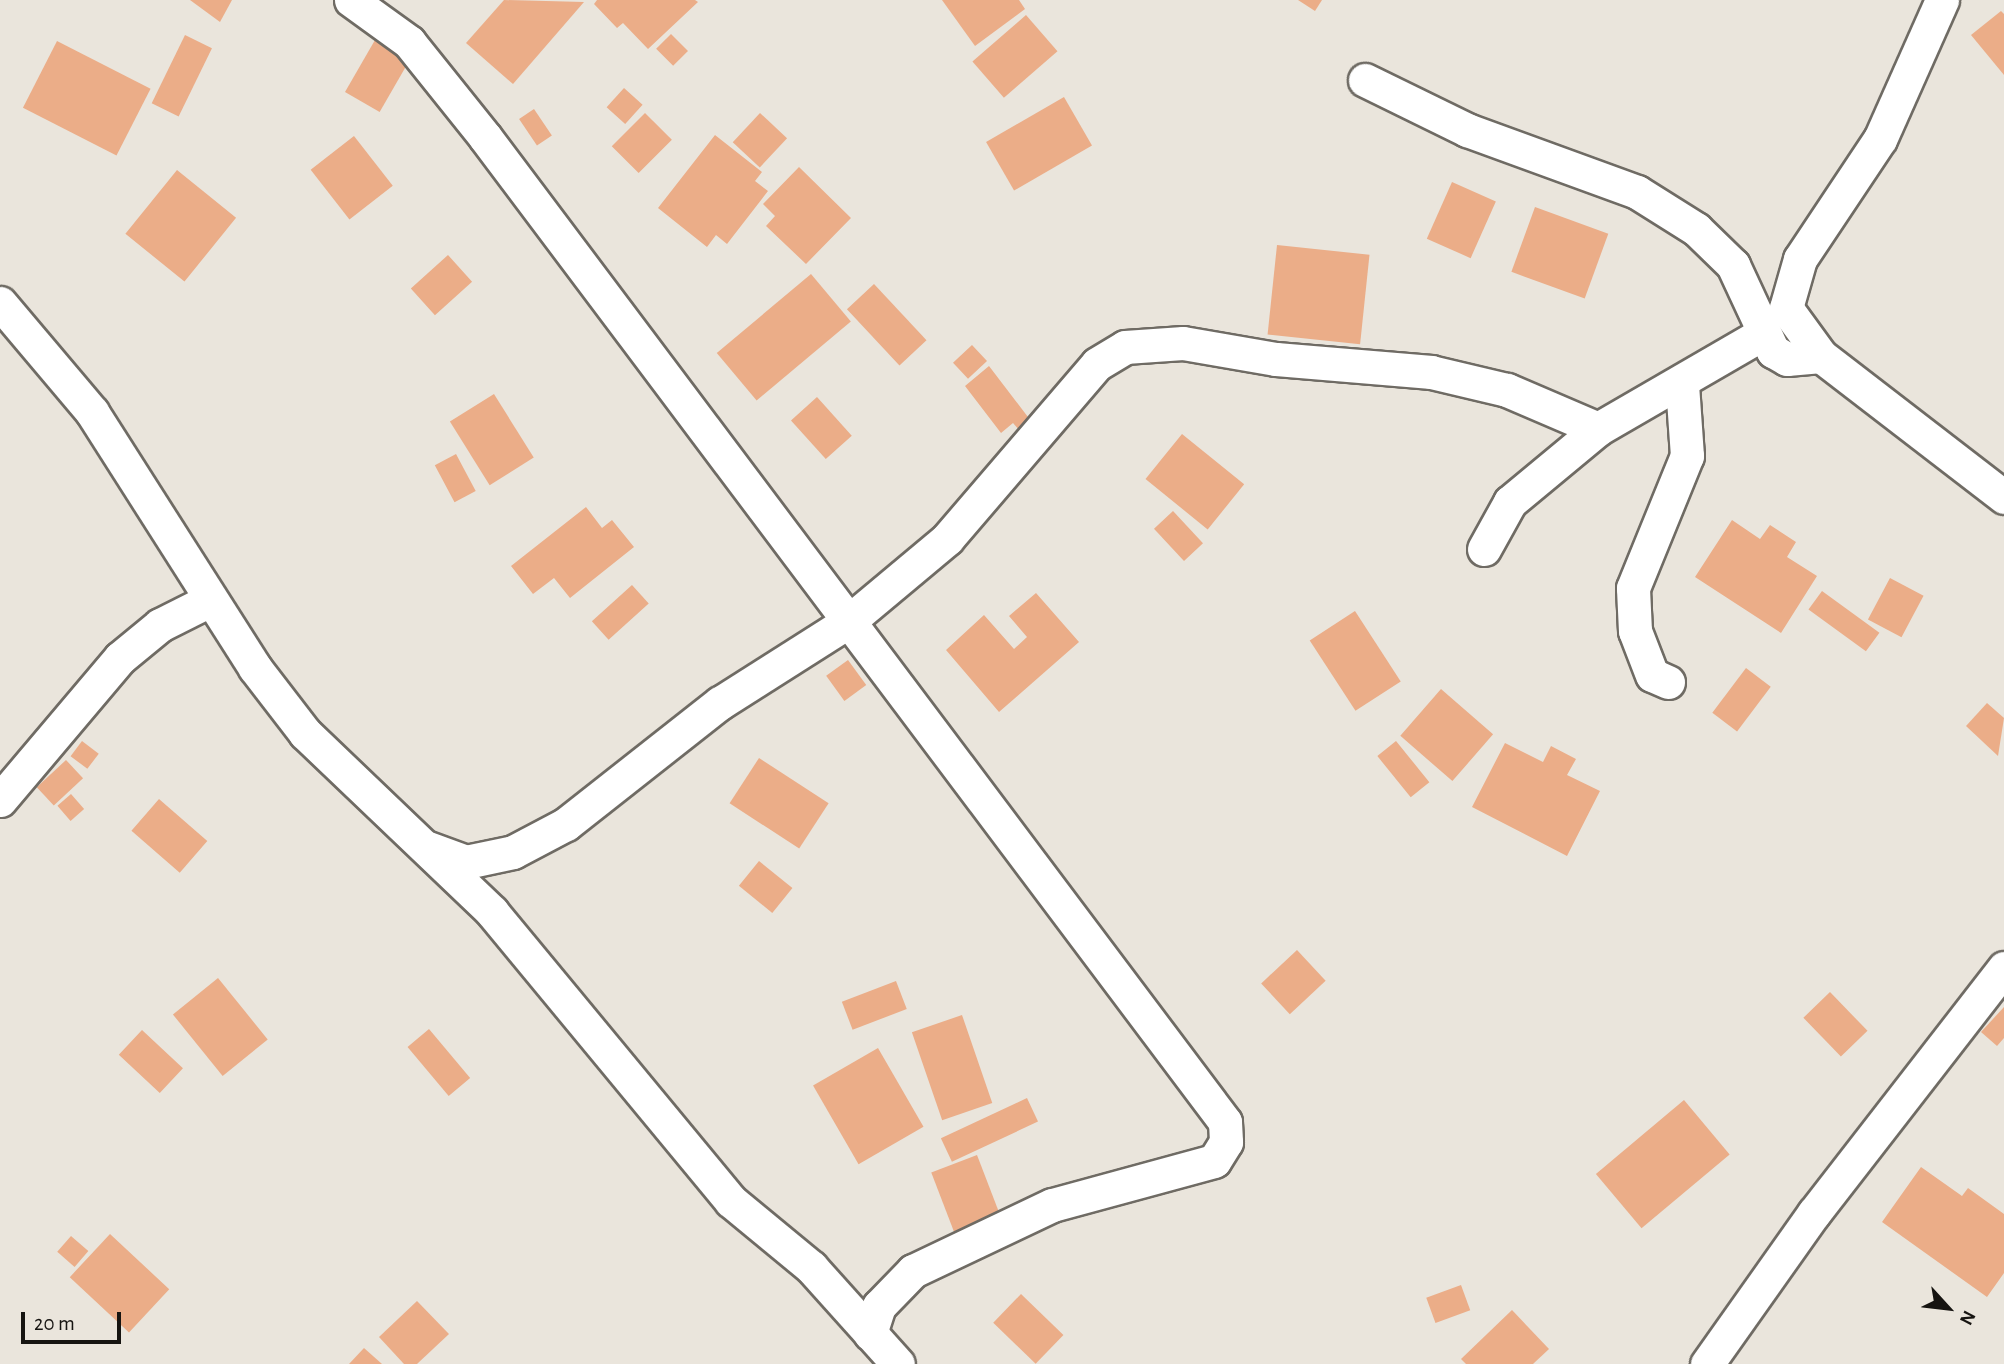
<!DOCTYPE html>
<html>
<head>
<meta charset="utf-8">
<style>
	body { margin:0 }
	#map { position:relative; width:2004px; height:1364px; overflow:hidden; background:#eae5dc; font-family:"Alegreya Sans",sans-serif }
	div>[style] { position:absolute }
	.building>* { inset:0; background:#ebad88; transform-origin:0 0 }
	.roads { filter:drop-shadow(2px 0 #6f6b64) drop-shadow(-2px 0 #6f6b64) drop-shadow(0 2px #6f6b64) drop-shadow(0 -2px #6f6b64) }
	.minor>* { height:33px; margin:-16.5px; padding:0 16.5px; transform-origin:16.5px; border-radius:16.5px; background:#fff }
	span { translate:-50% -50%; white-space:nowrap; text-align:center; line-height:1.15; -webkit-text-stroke:6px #eae5dc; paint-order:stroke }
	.north { position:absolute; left:1913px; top:1273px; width:70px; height:70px; -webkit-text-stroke:5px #eae5dc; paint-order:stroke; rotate:117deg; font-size:19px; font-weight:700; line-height:28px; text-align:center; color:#161411 }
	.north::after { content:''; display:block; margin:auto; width:24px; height:32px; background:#161411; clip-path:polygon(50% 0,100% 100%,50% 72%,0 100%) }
	.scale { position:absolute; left:21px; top:1312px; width:100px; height:32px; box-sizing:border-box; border:4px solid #161411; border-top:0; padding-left:9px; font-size:21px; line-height:24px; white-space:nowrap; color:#161411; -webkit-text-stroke:5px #eae5dc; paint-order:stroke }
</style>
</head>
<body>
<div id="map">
	<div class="building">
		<i style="clip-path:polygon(190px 0,232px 0,220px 22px)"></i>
		<i style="clip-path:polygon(504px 0,584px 2px,513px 84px,466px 43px)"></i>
		<i style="clip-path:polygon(597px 0,695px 0,698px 2px,648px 49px,623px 23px,617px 28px,594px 4px)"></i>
		<i style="clip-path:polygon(942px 0,1019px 0,1025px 9px,975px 46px)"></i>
		<i style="clip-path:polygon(1298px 0,1322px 0,1315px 11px)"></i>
		<i style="clip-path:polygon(2001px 11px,2004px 14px,2004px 75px,1971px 35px)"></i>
		<i style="left:1026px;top:15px;width:48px;height:71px;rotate:49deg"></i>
		<i style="left:671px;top:34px;width:24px;height:21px;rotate:45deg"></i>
		<i style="left:185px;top:35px;width:30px;height:76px;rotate:26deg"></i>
		<i style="left:375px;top:40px;width:40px;height:60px;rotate:30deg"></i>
		<i style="left:57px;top:41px;width:105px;height:75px;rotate:27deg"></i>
		<i style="left:624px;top:88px;width:25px;height:26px;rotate:42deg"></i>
		<i style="left:1064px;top:97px;width:56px;height:90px;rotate:60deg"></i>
		<i style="left:534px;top:109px;width:32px;height:18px;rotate:56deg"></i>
		<i style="left:645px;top:113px;width:38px;height:47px;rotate:45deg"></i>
		<i style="left:760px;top:113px;width:37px;height:40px;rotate:43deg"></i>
		<i style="clip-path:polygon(715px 135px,762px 172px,755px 181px,768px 191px,727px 244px,716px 235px,707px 247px,658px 208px)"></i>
		<i style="left:354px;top:136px;width:63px;height:55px;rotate:52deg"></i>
		<i style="clip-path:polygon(799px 167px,851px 218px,806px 264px,766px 226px,775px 216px,763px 204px)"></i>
		<i style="left:177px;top:170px;width:76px;height:82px;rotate:39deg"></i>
		<i style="left:1452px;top:182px;width:48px;height:62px;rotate:24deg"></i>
		<i style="left:1535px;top:207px;width:78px;height:69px;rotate:20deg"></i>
		<i style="left:1277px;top:245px;width:93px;height:90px;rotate:6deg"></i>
		<i style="left:448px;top:255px;width:36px;height:50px;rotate:48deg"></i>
		<i style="left:811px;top:274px;width:62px;height:123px;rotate:50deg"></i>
		<i style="left:874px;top:284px;width:77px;height:37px;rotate:47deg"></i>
		<i style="left:972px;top:345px;width:22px;height:26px;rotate:47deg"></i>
		<i style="clip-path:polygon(989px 366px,1031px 421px,1019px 430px,1013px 423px,1001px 433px,965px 386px)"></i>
		<i style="left:494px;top:394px;width:75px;height:52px;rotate:58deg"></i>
		<i style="left:817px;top:397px;width:52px;height:35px;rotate:48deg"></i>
		<i style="left:1182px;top:434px;width:80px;height:58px;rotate:39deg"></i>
		<i style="left:456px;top:454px;width:42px;height:24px;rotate:62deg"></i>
		<i style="clip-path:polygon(586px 507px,602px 528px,612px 520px,634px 547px,570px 598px,554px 578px,533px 594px,511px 566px)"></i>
		<i style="left:1173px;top:511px;width:44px;height:26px;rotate:47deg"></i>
		<i style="clip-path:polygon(1732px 520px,1760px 539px,1770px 525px,1796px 542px,1787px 557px,1817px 576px,1781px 633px,1695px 577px)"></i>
		<i style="left:1890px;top:578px;width:38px;height:47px;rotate:28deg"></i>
		<i style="left:632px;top:585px;width:25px;height:54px;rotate:48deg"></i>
		<i style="left:1822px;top:591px;width:71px;height:23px;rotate:36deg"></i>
		<i style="clip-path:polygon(1036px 593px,1079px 642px,999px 712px,946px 650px,984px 615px,1014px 649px,1027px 637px,1009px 616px)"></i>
		<i style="left:1355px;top:611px;width:84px;height:54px;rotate:57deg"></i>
		<i style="left:848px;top:660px;width:31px;height:27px;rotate:54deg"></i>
		<i style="left:1746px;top:668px;width:31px;height:56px;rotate:37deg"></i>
		<i style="left:1441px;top:689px;width:69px;height:62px;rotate:41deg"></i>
		<i style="clip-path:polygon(1987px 703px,2004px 718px,1998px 756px,1966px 726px)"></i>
		<i style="left:82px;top:741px;width:21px;height:19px;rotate:37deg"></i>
		<i style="left:1396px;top:741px;width:53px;height:24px;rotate:51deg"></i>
		<i style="clip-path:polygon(1505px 743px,1543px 762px,1551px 746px,1576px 759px,1567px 775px,1600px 791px,1567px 856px,1472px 807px)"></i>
		<i style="left:759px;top:758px;width:83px;height:54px;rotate:33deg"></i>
		<i style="left:66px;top:760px;width:25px;height:40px;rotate:47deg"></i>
		<i style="left:71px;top:794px;width:20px;height:18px;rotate:49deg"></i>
		<i style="left:159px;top:799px;width:64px;height:42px;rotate:41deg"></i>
		<i style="left:759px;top:861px;width:43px;height:32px;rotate:39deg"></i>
		<i style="left:1297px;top:950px;width:42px;height:49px;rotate:47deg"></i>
		<i style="left:218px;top:978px;width:79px;height:58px;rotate:51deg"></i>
		<i style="left:896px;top:981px;width:30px;height:58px;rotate:69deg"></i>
		<i style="left:1830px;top:992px;width:54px;height:37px;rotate:46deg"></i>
		<i style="clip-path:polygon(2004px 1007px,2004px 1038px,1997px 1046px,1981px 1032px)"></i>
		<i style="left:962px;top:1015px;width:93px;height:53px;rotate:71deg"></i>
		<i style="left:429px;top:1029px;width:64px;height:28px;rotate:50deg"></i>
		<i style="left:142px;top:1030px;width:56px;height:34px;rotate:43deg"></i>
		<i style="left:878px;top:1048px;width:91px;height:75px;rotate:60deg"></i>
		<i style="left:1027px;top:1098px;width:26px;height:95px;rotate:65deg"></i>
		<i style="left:1684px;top:1100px;width:71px;height:115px;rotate:50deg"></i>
		<i style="left:977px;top:1155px;width:67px;height:49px;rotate:69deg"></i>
		<i style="clip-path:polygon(1921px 1167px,1962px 1196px,1968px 1188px,2004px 1214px,2004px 1273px,1987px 1297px,1882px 1222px)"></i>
		<i style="left:110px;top:1234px;width:81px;height:59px;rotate:43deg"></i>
		<i style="left:71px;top:1236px;width:23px;height:21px;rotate:41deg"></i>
		<i style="left:1461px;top:1285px;width:27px;height:37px;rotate:70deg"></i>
		<i style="left:1021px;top:1294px;width:59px;height:40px;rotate:44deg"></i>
		<i style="clip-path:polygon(417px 1301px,449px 1334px,417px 1364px,404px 1364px,379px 1337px)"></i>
		<i style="clip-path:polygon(1512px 1310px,1549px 1349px,1533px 1364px,1466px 1364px,1461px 1359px)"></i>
		<i style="clip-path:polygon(364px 1348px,382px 1364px,349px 1364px)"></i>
	</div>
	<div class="roads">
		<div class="minor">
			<i style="left:351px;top:0;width:72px;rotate:35.9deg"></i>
			<i style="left:409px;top:42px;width:122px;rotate:51.3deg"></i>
			<i style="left:485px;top:137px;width:1232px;rotate:53.08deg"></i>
			<i style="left:1225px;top:1122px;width:20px;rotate:87deg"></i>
			<i style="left:1226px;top:1142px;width:22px;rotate:122deg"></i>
			<i style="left:1214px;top:1161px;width:168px;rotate:164.8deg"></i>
			<i style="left:1052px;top:1205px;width:154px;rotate:154.6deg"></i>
			<i style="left:913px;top:1271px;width:49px;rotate:134.2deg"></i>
			<i style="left:879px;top:1306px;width:29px;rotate:108deg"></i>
			<i style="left:1942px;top:0;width:152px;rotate:114deg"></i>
			<i style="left:1880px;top:139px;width:144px;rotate:123.7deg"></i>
			<i style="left:1800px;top:259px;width:51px;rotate:105.9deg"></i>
			<i style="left:1786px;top:308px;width:59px;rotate:53.9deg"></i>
			<i style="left:1821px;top:356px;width:231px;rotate:37.6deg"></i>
			<i style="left:1365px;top:80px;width:114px;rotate:26.1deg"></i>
			<i style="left:1467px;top:130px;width:181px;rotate:20deg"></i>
			<i style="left:1637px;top:192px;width:70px;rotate:32.1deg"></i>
			<i style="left:1696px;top:229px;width:52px;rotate:44.2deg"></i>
			<i style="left:1733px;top:265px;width:95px;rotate:65.1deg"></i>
			<i style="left:1773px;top:351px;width:16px;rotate:30deg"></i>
			<i style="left:1787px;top:359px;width:34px;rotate:-5deg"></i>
			<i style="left:0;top:303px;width:143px;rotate:49.8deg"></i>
			<i style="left:92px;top:412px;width:303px;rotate:57.5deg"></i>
			<i style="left:255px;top:668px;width:82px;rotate:52.4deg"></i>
			<i style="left:305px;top:733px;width:259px;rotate:43.7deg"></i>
			<i style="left:492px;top:912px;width:375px;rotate:50.4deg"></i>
			<i style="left:731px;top:1201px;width:104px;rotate:39.5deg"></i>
			<i style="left:811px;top:1267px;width:130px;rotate:48.1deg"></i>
			<i style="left:1484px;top:549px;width:54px;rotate:-61deg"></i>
			<i style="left:1510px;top:502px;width:114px;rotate:-39.7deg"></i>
			<i style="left:1598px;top:429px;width:190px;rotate:-30.1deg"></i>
			<i style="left:1668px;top:682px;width:17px;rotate:-156deg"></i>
			<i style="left:1652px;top:675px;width:47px;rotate:-111.1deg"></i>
			<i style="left:1635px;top:631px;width:43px;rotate:-92.7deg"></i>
			<i style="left:1633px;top:588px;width:143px;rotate:-67.8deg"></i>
			<i style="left:1687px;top:456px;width:72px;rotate:-94deg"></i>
			<i style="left:0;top:800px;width:186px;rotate:-49.8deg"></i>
			<i style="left:120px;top:658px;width:52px;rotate:-39.5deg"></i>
			<i style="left:160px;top:625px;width:56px;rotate:-26.6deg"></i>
			<i style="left:428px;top:848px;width:40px;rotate:20.2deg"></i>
			<i style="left:466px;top:862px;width:48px;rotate:-12deg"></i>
			<i style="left:513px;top:852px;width:60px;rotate:-27.8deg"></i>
			<i style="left:566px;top:824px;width:196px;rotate:-38.2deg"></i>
			<i style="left:720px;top:703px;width:153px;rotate:-32.4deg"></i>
			<i style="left:849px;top:621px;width:128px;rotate:-39.9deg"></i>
			<i style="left:947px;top:539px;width:230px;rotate:-49.4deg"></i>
			<i style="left:1097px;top:364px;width:33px;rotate:-31deg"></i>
			<i style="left:1125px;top:347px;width:58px;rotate:-3.9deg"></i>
			<i style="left:1183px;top:343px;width:94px;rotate:9.8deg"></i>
			<i style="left:1276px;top:359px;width:156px;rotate:4.8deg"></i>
			<i style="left:1431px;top:372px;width:78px;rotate:13.3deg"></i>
			<i style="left:1507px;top:390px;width:99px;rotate:23.2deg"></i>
			<i style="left:1707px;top:1364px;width:185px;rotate:-54.7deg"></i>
			<i style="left:1814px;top:1213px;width:310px;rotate:-52.2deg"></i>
		</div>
	</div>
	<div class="north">N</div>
	<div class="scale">20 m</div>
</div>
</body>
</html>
